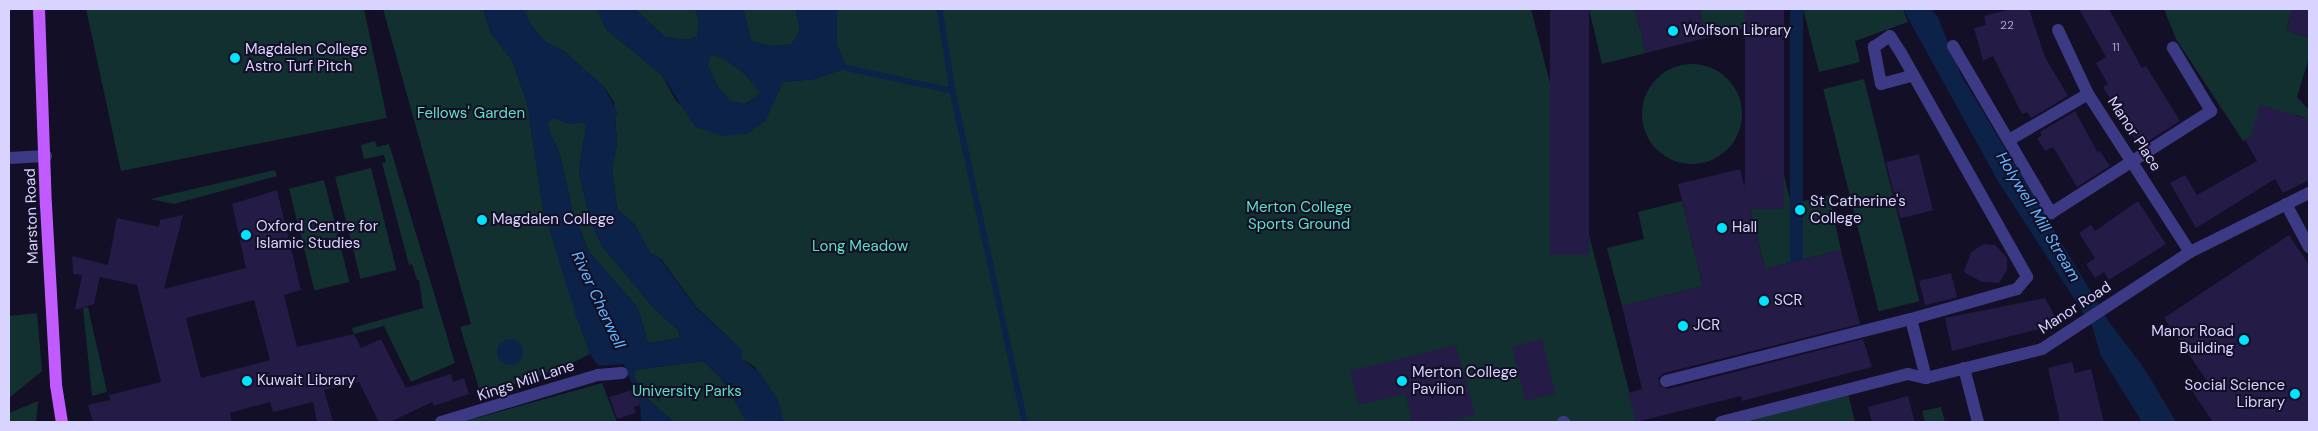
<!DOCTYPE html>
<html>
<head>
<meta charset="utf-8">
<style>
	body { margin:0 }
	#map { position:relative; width:2318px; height:431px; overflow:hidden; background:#130f26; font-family:"DM Sans",sans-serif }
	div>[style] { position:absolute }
	.green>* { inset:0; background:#12302f; transform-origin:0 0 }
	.round { border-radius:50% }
	.water>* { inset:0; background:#0c2248; transform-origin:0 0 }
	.stream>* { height:5.5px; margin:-2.75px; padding:0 2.75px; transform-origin:2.75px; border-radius:2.75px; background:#0c2248 }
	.building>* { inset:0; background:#241b47; transform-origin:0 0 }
	.minor>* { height:12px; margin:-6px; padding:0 6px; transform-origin:6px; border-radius:6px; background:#3d3a85 }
	.major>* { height:12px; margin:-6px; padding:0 6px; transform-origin:6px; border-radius:6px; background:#c25bff }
	.dots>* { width:14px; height:14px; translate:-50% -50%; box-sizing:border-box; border:2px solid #130f26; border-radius:50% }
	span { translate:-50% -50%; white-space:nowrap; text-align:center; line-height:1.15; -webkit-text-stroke:4px #130f26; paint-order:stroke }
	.number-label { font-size:12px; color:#aca6d1 }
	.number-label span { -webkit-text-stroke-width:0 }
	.poi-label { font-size:15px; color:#d9d4ff }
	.left { translate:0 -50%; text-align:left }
	.right { translate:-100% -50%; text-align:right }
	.park-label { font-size:15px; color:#5fe0c0 }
	.street-label { font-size:15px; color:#d9d4ff }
	.water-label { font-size:16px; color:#62b6ff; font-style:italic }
	.frame { position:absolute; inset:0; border:10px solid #d9d4ff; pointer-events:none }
</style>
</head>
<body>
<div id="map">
	<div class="green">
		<i style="clip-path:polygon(86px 9px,364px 9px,387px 118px,121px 171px)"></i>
		<i style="clip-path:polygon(383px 9px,483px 9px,491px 33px,512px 60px,527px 102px,543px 209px,590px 354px,586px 356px,561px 369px,481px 395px,460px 327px,471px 324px)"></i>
		<i style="clip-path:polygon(523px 9px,597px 9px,606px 29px,662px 75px,676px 101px,722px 136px,783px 82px,815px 79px,846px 68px,837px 45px,837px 9px,1531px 9px,1637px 422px,784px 422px,755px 367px,742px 359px,742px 350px,696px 307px,661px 259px,650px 253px,635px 225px,617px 209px,612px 168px,617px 144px,614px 102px,604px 87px,564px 51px,547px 43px,532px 27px)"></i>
		<i style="clip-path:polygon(635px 9px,695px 9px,699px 21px,697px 37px,686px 40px,665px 37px)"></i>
		<i style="clip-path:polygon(743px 9px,796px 9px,800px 31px,792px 44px,771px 46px,751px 41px)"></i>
		<i style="clip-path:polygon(1589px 9px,1635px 9px,1646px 53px,1602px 64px)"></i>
		<i style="clip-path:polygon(1699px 9px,1745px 9px,1749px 27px,1706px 38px)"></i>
		<i style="clip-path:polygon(1803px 9px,1903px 9px,1908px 22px,1855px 41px,1860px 62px,1819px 72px)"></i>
		<i style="clip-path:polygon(2164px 9px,2293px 9px,2286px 30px,2309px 38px,2309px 58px,2297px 97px,2308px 109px,2309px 119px,2297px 115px,2243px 141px,2176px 39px)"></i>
		<i style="clip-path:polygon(711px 54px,725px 59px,745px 74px,761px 93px,745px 104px,730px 101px,718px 87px,707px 64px)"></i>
		<i class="round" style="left:1642px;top:64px;width:100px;height:100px"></i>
		<i style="left:1864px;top:79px;width:229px;height:42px;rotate:76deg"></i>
		<i style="clip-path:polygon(553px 118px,571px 124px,584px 122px,586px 127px,579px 172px,591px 222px,602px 246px,653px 307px,679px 331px,680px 338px,648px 343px,638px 308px,589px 252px,573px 213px,559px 151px,551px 136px,547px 123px)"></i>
		<i style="clip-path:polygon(375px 141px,377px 147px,389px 144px,455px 363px,411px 382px,384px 326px,354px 334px,352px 328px,423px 308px,419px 280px,417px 280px,412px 264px,409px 265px,382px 163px,386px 162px,384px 155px,364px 159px,361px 145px)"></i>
		<i style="left:371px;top:168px;width:105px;height:37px;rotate:76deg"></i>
		<i style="clip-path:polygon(275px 170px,277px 176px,174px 204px,150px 199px)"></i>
		<i style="clip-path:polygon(1784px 175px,1791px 204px,1829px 195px,1841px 250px,1765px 269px,1744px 184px)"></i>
		<i style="left:324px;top:180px;width:105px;height:36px;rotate:76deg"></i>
		<i style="clip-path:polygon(1682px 201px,1703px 286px,1622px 306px,1607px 248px,1644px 239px,1638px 212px)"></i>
		<i style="clip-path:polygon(88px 307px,107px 392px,92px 396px,83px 308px)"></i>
		<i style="clip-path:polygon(37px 313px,42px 371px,9px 398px,9px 316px)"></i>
		<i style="clip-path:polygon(703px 361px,720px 377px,747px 422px,674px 422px,645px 397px,635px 378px,635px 370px)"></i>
		<i style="clip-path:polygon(602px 383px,617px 422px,458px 422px,477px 418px)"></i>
		<i style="clip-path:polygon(1847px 390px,1855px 422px,1721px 422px)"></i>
		<i style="clip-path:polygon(38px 401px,36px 422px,9px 422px,9px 413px)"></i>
		<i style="clip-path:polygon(1941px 407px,1945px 422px,1925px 422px,1922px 411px)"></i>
	</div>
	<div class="water">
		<i style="clip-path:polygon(evenodd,483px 9px,523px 9px,532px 27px,547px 43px,564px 51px,604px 87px,618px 113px,615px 118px,617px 144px,612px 168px,617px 209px,635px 225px,650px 253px,660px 259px,696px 308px,742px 350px,742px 359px,760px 373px,778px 400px,784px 422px,747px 422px,720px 377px,703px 361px,635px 370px,635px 378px,645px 397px,674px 422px,641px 422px,640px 405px,624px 364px,598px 366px,590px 354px,576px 316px,543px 209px,527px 102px,512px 60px,491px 33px,483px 9px,553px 118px,571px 124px,584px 122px,586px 127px,579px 172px,591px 222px,602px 246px,653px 307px,679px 331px,680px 338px,648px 343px,638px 308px,589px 252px,573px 213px,559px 151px,551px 136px,547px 123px,553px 118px)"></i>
		<i style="clip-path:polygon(evenodd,597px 9px,635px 9px,665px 37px,686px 40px,697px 37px,699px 21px,695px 9px,743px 9px,751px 41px,771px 46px,792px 44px,800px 31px,796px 9px,837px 9px,837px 45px,847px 68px,815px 79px,783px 82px,766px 120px,747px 134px,722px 136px,695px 127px,662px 75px,606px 29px,597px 9px,711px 54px,725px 59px,745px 74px,760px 93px,746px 104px,730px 101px,718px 87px,708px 65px,711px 54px)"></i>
		<i style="left:1790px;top:9px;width:13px;height:315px"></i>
		<i style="clip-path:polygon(1903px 9px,1931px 9px,1938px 17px,1961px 75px,2109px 322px,2144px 368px,2176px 422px,2142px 422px,2101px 356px,2092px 326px,1999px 183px)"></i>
		<i class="round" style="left:497px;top:339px;width:26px;height:26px"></i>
	</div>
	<div class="stream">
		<i style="left:940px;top:9px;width:83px;rotate:81deg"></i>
		<i style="left:953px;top:91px;width:339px;rotate:77.7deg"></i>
		<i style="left:847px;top:68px;width:108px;rotate:12.2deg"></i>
	</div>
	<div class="building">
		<i style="left:1550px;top:9px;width:39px;height:246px"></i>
		<i style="clip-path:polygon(1635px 9px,1699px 9px,1706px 38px,1646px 53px)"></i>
		<i style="left:1745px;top:9px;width:39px;height:200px"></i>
		<i style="clip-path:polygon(2011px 9px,2029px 9px,2045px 57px,2068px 96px,2031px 118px,2027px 112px,2022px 114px,1993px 56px,1983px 61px,1974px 28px,1986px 25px,1984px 16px)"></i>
		<i style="clip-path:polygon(2079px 9px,2109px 9px,2142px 68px,2146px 66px,2180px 121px,2139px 147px,2103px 87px,2108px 84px,2096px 63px,2106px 57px)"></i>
		<i style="clip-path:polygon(2293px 9px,2309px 9px,2309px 38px,2286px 30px)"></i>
		<i style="clip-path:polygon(2260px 105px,2309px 119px,2309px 180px,2283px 193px,2275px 179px,2196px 228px,2170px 183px,2185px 175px,2197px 195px,2257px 161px,2245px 140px,2251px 137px)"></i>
		<i style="clip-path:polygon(2075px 111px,2098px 153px,2100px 151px,2110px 166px,2077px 187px,2053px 147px,2045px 151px,2037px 138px,2042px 135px,2040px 132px)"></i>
		<i style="left:1919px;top:154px;width:58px;height:34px;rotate:76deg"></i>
		<i style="clip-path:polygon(1740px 169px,1765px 269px,1841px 250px,1860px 324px,1664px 373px,1658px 378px,1660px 386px,1668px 389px,1863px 339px,1872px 367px,1742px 401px,1741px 396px,1636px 422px,1628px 393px,1642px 389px,1622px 306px,1703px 286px,1678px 184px)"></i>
		<i style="clip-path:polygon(evenodd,277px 190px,301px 290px,284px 295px,297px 347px,354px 334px,361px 348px,381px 339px,406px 388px,451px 374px,453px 382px,464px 378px,469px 394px,434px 406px,432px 402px,390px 422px,379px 422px,359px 382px,324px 390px,333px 422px,317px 422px,313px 402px,273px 412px,270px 402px,230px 413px,232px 422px,93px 422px,88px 405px,110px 400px,109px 395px,161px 382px,137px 285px,100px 277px,94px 304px,75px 310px,82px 275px,73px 274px,72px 256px,108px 265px,117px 218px,159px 227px,160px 220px,183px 215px,164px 289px,246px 268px,232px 204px,277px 190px,254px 300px,270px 360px,201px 378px,186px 318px,254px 300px)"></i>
		<i style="clip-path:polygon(2138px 201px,2166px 244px,2109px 280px,2104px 272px,2095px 278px,2086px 264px,2095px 258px,2079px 233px,2091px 225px,2095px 231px)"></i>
		<i style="clip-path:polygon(2289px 235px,2309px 265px,2309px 422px,2213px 422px,2192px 391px,2207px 381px,2164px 318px)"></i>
		<i style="clip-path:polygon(1984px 244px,1995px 245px,2007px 258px,2007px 270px,1999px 283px,1982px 282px,1964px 272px,1971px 252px)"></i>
		<i style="left:1951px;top:273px;width:25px;height:33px;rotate:76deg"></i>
		<i style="clip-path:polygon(2045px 298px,2059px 324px,1952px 351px,1945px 318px)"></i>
		<i style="left:1542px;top:339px;width:56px;height:31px;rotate:76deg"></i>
		<i style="clip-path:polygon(1456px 345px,1475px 415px,1445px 422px,1412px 422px,1405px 394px,1359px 405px,1350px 371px)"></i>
		<i style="clip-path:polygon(2072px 362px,2075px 373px,2091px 369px,2104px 422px,2060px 422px,2048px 368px)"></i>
		<i style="clip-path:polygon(635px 389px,640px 405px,634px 407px,636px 413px,617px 419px,609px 397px)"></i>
		<i style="clip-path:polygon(1908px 396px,1915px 422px,1872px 422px,1868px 407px)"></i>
	</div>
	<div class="minor">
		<i style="left:2058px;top:30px;width:71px;rotate:64.9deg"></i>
		<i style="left:2088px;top:94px;width:188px;rotate:57.2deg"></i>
		<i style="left:1953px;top:46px;width:194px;rotate:59.6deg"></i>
		<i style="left:2051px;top:213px;width:190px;rotate:-32.5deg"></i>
		<i style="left:2211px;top:111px;width:74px;rotate:-121.1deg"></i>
		<i style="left:1911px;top:76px;width:31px;rotate:165deg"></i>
		<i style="left:1881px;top:84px;width:38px;rotate:-101deg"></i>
		<i style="left:1874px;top:47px;width:19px;rotate:-35deg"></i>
		<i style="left:1890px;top:36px;width:20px;rotate:57deg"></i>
		<i style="left:1901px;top:53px;width:257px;rotate:60.6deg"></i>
		<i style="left:2027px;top:277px;width:16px;rotate:130deg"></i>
		<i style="left:2017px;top:289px;width:110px;rotate:164.2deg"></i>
		<i style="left:1911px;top:319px;width:61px;rotate:75.7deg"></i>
		<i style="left:2009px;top:140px;width:91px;rotate:-30.2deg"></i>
		<i style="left:9px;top:158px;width:37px;rotate:-3deg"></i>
		<i style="left:2286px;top:204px;width:49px;rotate:61.9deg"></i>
		<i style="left:1964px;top:368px;width:56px;rotate:75.5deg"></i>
		<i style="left:1666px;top:381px;width:253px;rotate:-14.2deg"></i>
		<i style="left:441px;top:422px;width:164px;rotate:-16.7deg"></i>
		<i style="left:598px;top:375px;width:24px;rotate:-5deg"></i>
		<i style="left:1563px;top:422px;width:1px"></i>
		<i style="left:1721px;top:422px;width:193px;rotate:-14.4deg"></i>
		<i style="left:1908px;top:374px;width:18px;rotate:13deg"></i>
		<i style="left:1926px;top:378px;width:120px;rotate:-14deg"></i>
		<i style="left:2042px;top:349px;width:177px;rotate:-33.2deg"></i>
		<i style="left:2190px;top:252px;width:133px;rotate:-26.4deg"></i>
	</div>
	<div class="major">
		<i style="left:39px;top:9px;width:196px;rotate:88deg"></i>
		<i style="left:46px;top:205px;width:180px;rotate:86.8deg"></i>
		<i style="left:56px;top:385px;width:37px;rotate:81deg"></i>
	</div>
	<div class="dots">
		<i style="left:1673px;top:31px;background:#00e5ff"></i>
		<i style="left:235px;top:58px;background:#00e5ff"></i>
		<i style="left:1800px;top:210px;background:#00e5ff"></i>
		<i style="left:482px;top:220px;background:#00e5ff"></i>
		<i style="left:1722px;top:228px;background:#00e5ff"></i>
		<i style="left:246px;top:235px;background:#00e5ff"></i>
		<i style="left:1764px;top:301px;background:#00e5ff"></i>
		<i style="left:1683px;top:326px;background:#00e5ff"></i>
		<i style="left:2244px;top:340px;background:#00e5ff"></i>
		<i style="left:247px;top:381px;background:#00e5ff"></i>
		<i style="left:1402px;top:381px;background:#00e5ff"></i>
		<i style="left:2295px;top:394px;background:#00e5ff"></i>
	</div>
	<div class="number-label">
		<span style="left:2007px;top:26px">22</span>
		<span style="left:2116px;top:48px">11</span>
	</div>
	<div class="poi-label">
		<span class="left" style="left:1683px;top:31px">Wolfson Library</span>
		<span class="left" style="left:245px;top:58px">Magdalen College<br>Astro Turf Pitch</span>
		<span class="left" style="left:1810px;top:210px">St Catherine's<br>College</span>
		<span class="left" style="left:492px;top:220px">Magdalen College</span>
		<span class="left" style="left:256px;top:235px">Oxford Centre for<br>Islamic Studies</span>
		<span class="left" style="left:1732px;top:228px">Hall</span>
		<span class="left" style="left:1774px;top:301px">SCR</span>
		<span class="left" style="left:1693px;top:326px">JCR</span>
		<span class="right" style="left:2234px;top:340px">Manor Road<br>Building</span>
		<span class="left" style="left:1412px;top:381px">Merton College<br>Pavilion</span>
		<span class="left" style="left:257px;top:381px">Kuwait Library</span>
		<span class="right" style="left:2285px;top:394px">Social Science<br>Library</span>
	</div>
	<div class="park-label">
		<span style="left:471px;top:114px">Fellows' Garden</span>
		<span style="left:1299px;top:216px">Merton College<br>Sports Ground</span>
		<span style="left:860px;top:247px">Long Meadow</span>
		<span style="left:687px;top:392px">University Parks</span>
	</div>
	<div class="street-label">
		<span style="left:2134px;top:134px;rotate:57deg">Manor Place</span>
		<span style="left:32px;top:216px;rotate:-92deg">Marston Road</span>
		<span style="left:2075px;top:308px;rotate:-33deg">Manor Road</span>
		<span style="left:526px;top:381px;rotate:-18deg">Kings Mill Lane</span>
	</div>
	<div class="water-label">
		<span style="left:2038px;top:217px;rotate:59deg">Holywell Mill Stream</span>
		<span style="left:598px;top:300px;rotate:65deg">River Cherwell</span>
	</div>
	<div class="frame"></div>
</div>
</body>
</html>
